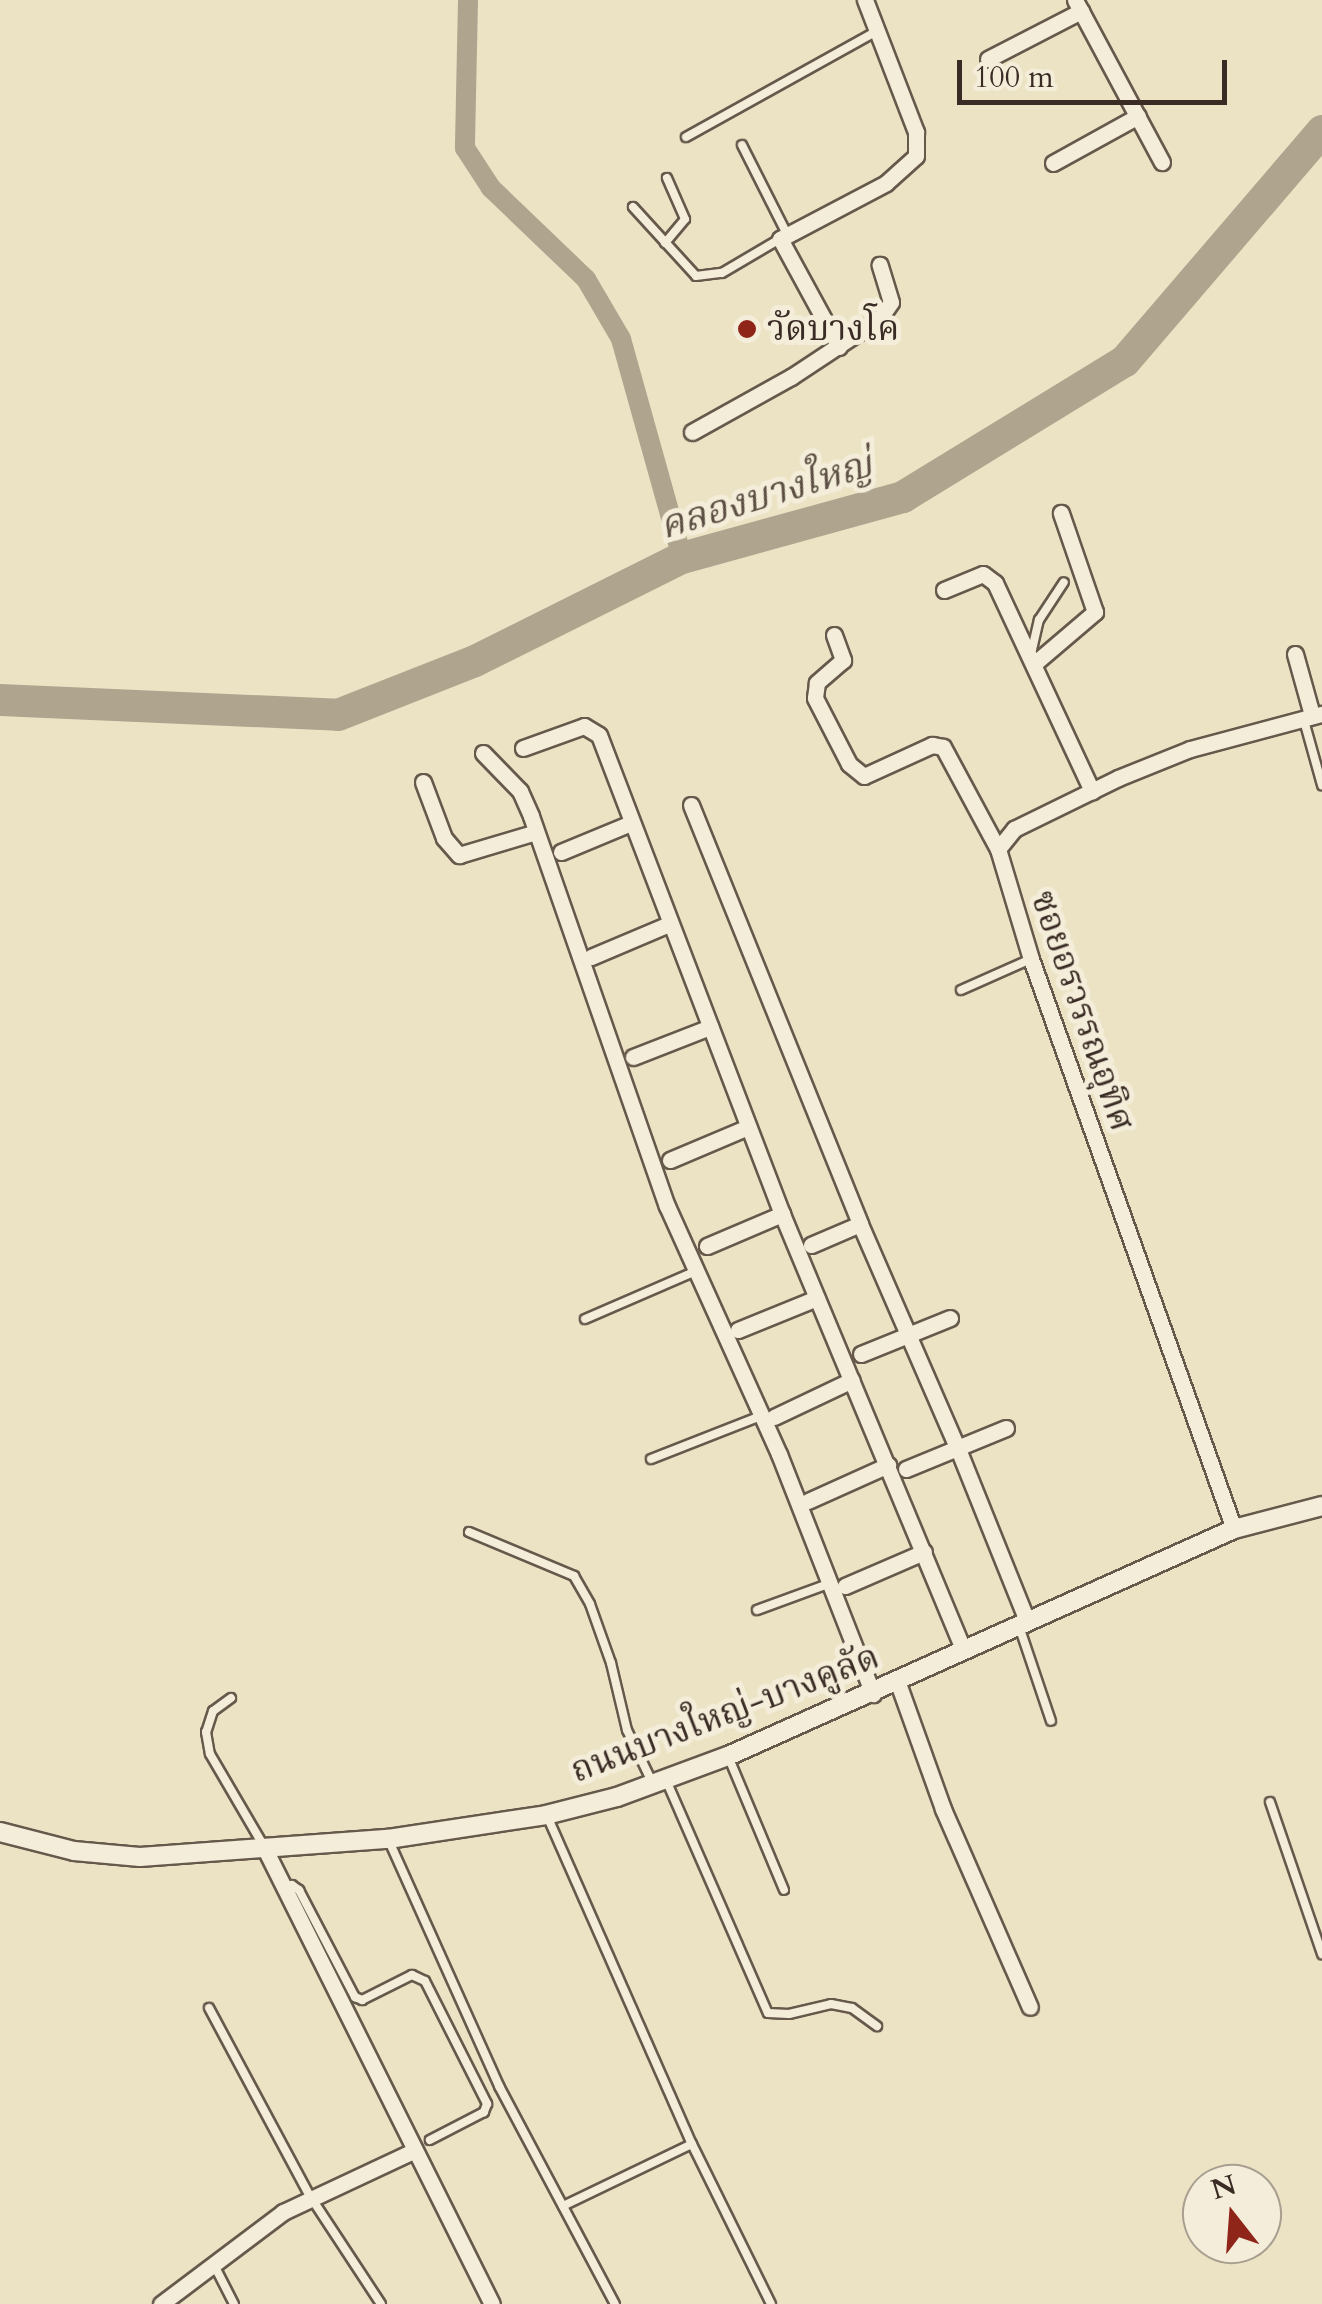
<!DOCTYPE html>
<html>
<head>
<meta charset="utf-8">
<style>
	body { margin:0 }
	#map { position:relative; width:1322px; height:2304px; overflow:hidden; background:#ece3c5; font-family:Cardo,"Noto Serif Thai",serif }
	div>[style] { position:absolute }
	.canal>* { height:20px; margin:-10px; padding:0 10px; transform-origin:10px; border-radius:10px; background:#afa48e }
	.river>* { height:32px; margin:-16px; padding:0 16px; transform-origin:16px; border-radius:16px; background:#afa48e }
	.roads { filter:drop-shadow(2px 0 #66594c) drop-shadow(-2px 0 #66594c) drop-shadow(0 2px #66594c) drop-shadow(0 -2px #66594c) }
	.service>* { height:8px; margin:-4px; padding:0 4px; transform-origin:4px; border-radius:4px; background:#f3edd9 }
	.minor>* { height:15px; margin:-7.5px; padding:0 7.5px; transform-origin:7.5px; border-radius:7.5px; background:#f3edd9 }
	.tertiary>* { height:18px; margin:-9px; padding:0 9px; transform-origin:9px; border-radius:9px; background:#f3edd9 }
	.dots>* { width:28px; height:28px; translate:-50% -50%; box-sizing:border-box; border:5px solid #f3edd9; border-radius:50% }
	span { translate:-50% -50%; white-space:nowrap; text-align:center; line-height:1.15; -webkit-text-stroke:10px #f3edd9; paint-order:stroke }
	.poi-label { font-size:35px; color:#3a2b24 }
	.left { translate:0 -50%; text-align:left }
	.street-label { font-size:35px; color:#3a2b24 }
	.water-label { font-size:38px; color:#5d4f44; font-style:italic }
	.north { position:absolute; left:1182px; top:2164px; width:100px; height:100px; box-sizing:border-box; background:#f3edd9; border:2px solid #a99f91; border-radius:50%; rotate:343deg; font-size:28px; font-weight:700; line-height:40px; text-align:center; color:#3a2b24 }
	.north::after { content:''; display:block; margin:auto; width:35px; height:45px; background:#8f2418; clip-path:polygon(50% 0,100% 100%,50% 72%,0 100%) }
	.scale { position:absolute; left:957px; top:60px; width:270px; height:45px; box-sizing:border-box; border:5px solid #3a2b24; border-top:0; padding-left:12px; font-size:30px; line-height:35px; white-space:nowrap; color:#3a2b24; -webkit-text-stroke:8px #f3edd9; paint-order:stroke }
</style>
</head>
<body>
<div id="map">
	<div class="canal">
		<i style="left:468px;top:0;width:148px;rotate:91.2deg"></i>
		<i style="left:465px;top:148px;width:48px;rotate:57deg"></i>
		<i style="left:491px;top:188px;width:132px;rotate:43.8deg"></i>
		<i style="left:586px;top:279px;width:69px;rotate:59.7deg"></i>
		<i style="left:621px;top:339px;width:227px;rotate:74.4deg"></i>
	</div>
	<div class="river">
		<i style="left:0;top:700px;width:338px;rotate:2.5deg"></i>
		<i style="left:338px;top:715px;width:147px;rotate:-21.5deg"></i>
		<i style="left:475px;top:661px;width:231px;rotate:-26.5deg"></i>
		<i style="left:682px;top:558px;width:229px;rotate:-15.4deg"></i>
		<i style="left:903px;top:497px;width:260px;rotate:-31.5deg"></i>
		<i style="left:1125px;top:361px;width:303px;rotate:-49.4deg"></i>
	</div>
	<div class="roads">
		<div class="service">
			<i style="left:686px;top:137px;width:218px;rotate:-29deg"></i>
			<i style="left:742px;top:145px;width:100px;rotate:63.2deg"></i>
			<i style="left:633px;top:207px;width:93px;rotate:47.6deg"></i>
			<i style="left:696px;top:276px;width:26px;rotate:-7deg"></i>
			<i style="left:722px;top:273px;width:65px;rotate:-30.5deg"></i>
			<i style="left:665px;top:243px;width:31px;rotate:-50deg"></i>
			<i style="left:685px;top:219px;width:45px;rotate:-113.7deg"></i>
			<i style="left:1031px;top:654px;width:35px;rotate:-77deg"></i>
			<i style="left:1039px;top:620px;width:45px;rotate:-56.7deg"></i>
			<i style="left:1303px;top:717px;width:71px;rotate:74.4deg"></i>
			<i style="left:961px;top:990px;width:77px;rotate:-23.9deg"></i>
			<i style="left:585px;top:1319px;width:121px;rotate:-23.4deg"></i>
			<i style="left:651px;top:1459px;width:118px;rotate:-21.4deg"></i>
			<i style="left:469px;top:1532px;width:114px;rotate:22.7deg"></i>
			<i style="left:574px;top:1576px;width:32px;rotate:60deg"></i>
			<i style="left:590px;top:1604px;width:63px;rotate:70.4deg"></i>
			<i style="left:611px;top:1663px;width:69px;rotate:76.6deg"></i>
			<i style="left:627px;top:1730px;width:58px;rotate:64.3deg"></i>
			<i style="left:757px;top:1610px;width:76px;rotate:-20.1deg"></i>
			<i style="left:1019px;top:1626px;width:100px;rotate:71.4deg"></i>
			<i style="left:231px;top:1698px;width:22px;rotate:144deg"></i>
			<i style="left:213px;top:1711px;width:22px;rotate:108deg"></i>
			<i style="left:206px;top:1732px;width:22px;rotate:80deg"></i>
			<i style="left:210px;top:1754px;width:109px;rotate:59.7deg"></i>
			<i style="left:728px;top:1756px;width:145px;rotate:67.3deg"></i>
			<i style="left:666px;top:1780px;width:254px;rotate:66.4deg"></i>
			<i style="left:768px;top:2013px;width:21px;rotate:3deg"></i>
			<i style="left:789px;top:2014px;width:43px;rotate:-13.4deg"></i>
			<i style="left:831px;top:2004px;width:21px;rotate:11deg"></i>
			<i style="left:852px;top:2008px;width:31px;rotate:36deg"></i>
			<i style="left:1270px;top:1802px;width:161px;rotate:71.1deg"></i>
			<i style="left:548px;top:1818px;width:356px;rotate:66.2deg"></i>
			<i style="left:692px;top:2144px;width:178px;rotate:63.7deg"></i>
			<i style="left:389px;top:1841px;width:269px;rotate:65.8deg"></i>
			<i style="left:499px;top:2086px;width:247px;rotate:62deg"></i>
			<i style="left:282px;top:1887px;width:10px;rotate:-11deg"></i>
			<i style="left:292px;top:1885px;width:9px;rotate:36deg"></i>
			<i style="left:299px;top:1890px;width:121px;rotate:62.4deg"></i>
			<i style="left:355px;top:1997px;width:8px;rotate:23deg"></i>
			<i style="left:362px;top:2000px;width:56px;rotate:-26.6deg"></i>
			<i style="left:412px;top:1975px;width:14px;rotate:25deg"></i>
			<i style="left:425px;top:1981px;width:138px;rotate:63.2deg"></i>
			<i style="left:487px;top:2104px;width:9px;rotate:111deg"></i>
			<i style="left:484px;top:2112px;width:61px;rotate:152.6deg"></i>
			<i style="left:209px;top:2008px;width:213px;rotate:61.8deg"></i>
			<i style="left:310px;top:2196px;width:129px;rotate:56.7deg"></i>
			<i style="left:563px;top:2206px;width:143px;rotate:-25.7deg"></i>
			<i style="left:213px;top:2263px;width:46px;rotate:62.9deg"></i>
		</div>
		<div class="minor">
			<i style="left:1075px;top:0;width:184px;rotate:61.8deg"></i>
			<i style="left:988px;top:59px;width:105px;rotate:-27.3deg"></i>
			<i style="left:1053px;top:163px;width:97px;rotate:-28.9deg"></i>
			<i style="left:839px;top:347px;width:123px;rotate:-118.6deg"></i>
			<i style="left:780px;top:239px;width:120px;rotate:-27.8deg"></i>
			<i style="left:886px;top:183px;width:40px;rotate:-42deg"></i>
			<i style="left:916px;top:156px;width:24px;rotate:-90deg"></i>
			<i style="left:916px;top:132px;width:142px;rotate:-111.1deg"></i>
			<i style="left:692px;top:432px;width:113px;rotate:-29.1deg"></i>
			<i style="left:791px;top:377px;width:107px;rotate:-33.5deg"></i>
			<i style="left:880px;top:318px;width:19px;rotate:-55deg"></i>
			<i style="left:891px;top:302px;width:39px;rotate:-107deg"></i>
			<i style="left:944px;top:590px;width:42px;rotate:-22.3deg"></i>
			<i style="left:983px;top:574px;width:15px;rotate:37deg"></i>
			<i style="left:995px;top:583px;width:230px;rotate:65deg"></i>
			<i style="left:834px;top:635px;width:27px;rotate:70deg"></i>
			<i style="left:843px;top:660px;width:35px;rotate:139deg"></i>
			<i style="left:817px;top:683px;width:15px;rotate:98deg"></i>
			<i style="left:815px;top:698px;width:74px;rotate:62.7deg"></i>
			<i style="left:849px;top:764px;width:19px;rotate:39deg"></i>
			<i style="left:864px;top:776px;width:75px;rotate:-24.5deg"></i>
			<i style="left:932px;top:745px;width:11px;rotate:10deg"></i>
			<i style="left:943px;top:747px;width:116px;rotate:61.7deg"></i>
			<i style="left:1295px;top:654px;width:63px;rotate:74.4deg"></i>
			<i style="left:1035px;top:663px;width:79px;rotate:-40.4deg"></i>
			<i style="left:1095px;top:612px;width:105px;rotate:-109deg"></i>
			<i style="left:523px;top:748px;width:65px;rotate:-19.8deg"></i>
			<i style="left:584px;top:726px;width:17px;rotate:31deg"></i>
			<i style="left:599px;top:735px;width:513px;rotate:69.09deg"></i>
			<i style="left:782px;top:1214px;width:473px;rotate:67.4deg"></i>
			<i style="left:483px;top:753px;width:53px;rotate:45.8deg"></i>
			<i style="left:520px;top:791px;width:27px;rotate:66deg"></i>
			<i style="left:531px;top:816px;width:413px;rotate:70.8deg"></i>
			<i style="left:667px;top:1206px;width:272px;rotate:65.7deg"></i>
			<i style="left:779px;top:1454px;width:258px;rotate:68.6deg"></i>
			<i style="left:423px;top:782px;width:60px;rotate:69.4deg"></i>
			<i style="left:444px;top:838px;width:23px;rotate:49deg"></i>
			<i style="left:459px;top:855px;width:80px;rotate:-16.6deg"></i>
			<i style="left:691px;top:805px;width:452px;rotate:68deg"></i>
			<i style="left:860px;top:1224px;width:245px;rotate:66.5deg"></i>
			<i style="left:958px;top:1449px;width:185px;rotate:68.1deg"></i>
			<i style="left:561px;top:852px;width:76px;rotate:-22.5deg"></i>
			<i style="left:591px;top:957px;width:85px;rotate:-22.9deg"></i>
			<i style="left:633px;top:1057px;width:83px;rotate:-21.3deg"></i>
			<i style="left:670px;top:1160px;width:85px;rotate:-22.9deg"></i>
			<i style="left:811px;top:1245px;width:53px;rotate:-23.2deg"></i>
			<i style="left:707px;top:1246px;width:82px;rotate:-23.1deg"></i>
			<i style="left:738px;top:1330px;width:85px;rotate:-22.1deg"></i>
			<i style="left:861px;top:1354px;width:96px;rotate:-22deg"></i>
			<i style="left:774px;top:1417px;width:86px;rotate:-25.4deg"></i>
			<i style="left:906px;top:1469px;width:108px;rotate:-22.3deg"></i>
			<i style="left:808px;top:1501px;width:88px;rotate:-24.2deg"></i>
			<i style="left:1234px;top:1529px;width:605px;rotate:-109.6deg"></i>
			<i style="left:1031px;top:959px;width:115px;rotate:-106.7deg"></i>
			<i style="left:998px;top:849px;width:26px;rotate:-51deg"></i>
			<i style="left:1014px;top:829px;width:116px;rotate:-26.1deg"></i>
			<i style="left:1118px;top:778px;width:78px;rotate:-21.9deg"></i>
			<i style="left:1190px;top:749px;width:137px;rotate:-14.9deg"></i>
			<i style="left:845px;top:1586px;width:86px;rotate:-23.3deg"></i>
			<i style="left:898px;top:1683px;width:134px;rotate:70.3deg"></i>
			<i style="left:943px;top:1809px;width:216px;rotate:66.3deg"></i>
			<i style="left:265px;top:1849px;width:508px;rotate:63.49deg"></i>
			<i style="left:161px;top:2304px;width:153px;rotate:-37deg"></i>
			<i style="left:283px;top:2212px;width:144px;rotate:-25.1deg"></i>
		</div>
		<div class="tertiary">
			<i style="left:0;top:1832px;width:76px;rotate:14.4deg"></i>
			<i style="left:74px;top:1851px;width:66px;rotate:5.2deg"></i>
			<i style="left:140px;top:1857px;width:249px;rotate:-4.2deg"></i>
			<i style="left:388px;top:1839px;width:160px;rotate:-8.6deg"></i>
			<i style="left:546px;top:1815px;width:73px;rotate:-14.2deg"></i>
			<i style="left:617px;top:1797px;width:118px;rotate:-20.3deg"></i>
			<i style="left:728px;top:1756px;width:555px;rotate:-24.16deg"></i>
			<i style="left:1234px;top:1529px;width:91px;rotate:-14.6deg"></i>
		</div>
	</div>
	<div class="dots">
		<i style="left:747px;top:329px;background:#8f2418"></i>
	</div>
	<div class="poi-label">
		<span class="left" style="left:767px;top:329px">วัดบางโค</span>
	</div>
	<div class="street-label">
		<span style="left:1082px;top:1011px;rotate:71deg">ซอยอรวรรณอุทิศ</span>
		<span style="left:725px;top:1714px;rotate:-21deg">ถนนบางใหญ่-บางคูลัด</span>
	</div>
	<div class="water-label">
		<span style="left:766px;top:496px;rotate:-17deg">คลองบางใหญ่</span>
	</div>
	<div class="north">N</div>
	<div class="scale">100 m</div>
</div>
</body>
</html>
